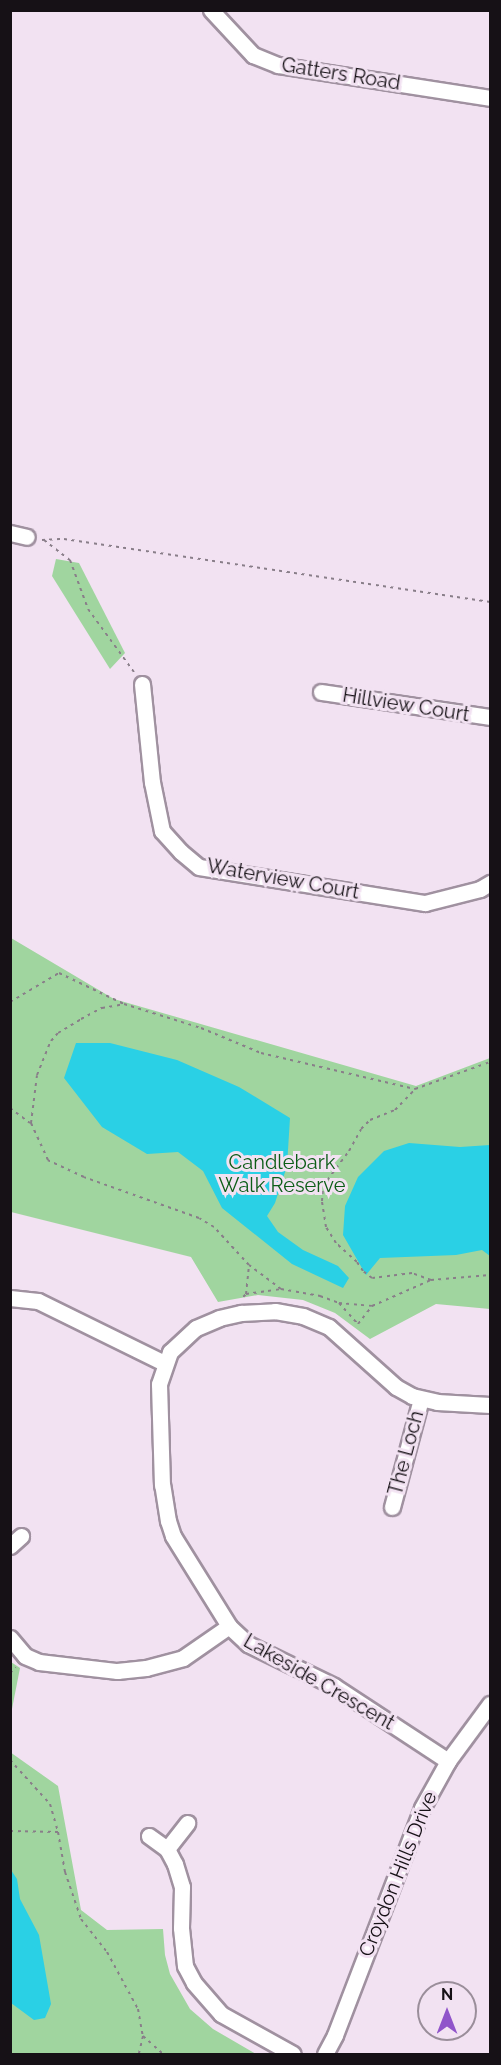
<!DOCTYPE html>
<html>
<head>
<meta charset="utf-8">
<style>
	body { margin:0 }
	#map { position:relative; width:501px; height:2065px; overflow:hidden; background:#f2e2f2; font-family:Raleway,sans-serif }
	div>[style] { position:absolute }
	.green>* { inset:0; background:#a0d59f }
	.water>* { inset:0; background:#2ad0e5 }
	.path>* { height:2px; margin-top:-1px; transform-origin:0; background:repeating-linear-gradient(90deg,#897e89 0 3px,transparent 0 7.5px) }
	.roads { filter:drop-shadow(2px 0 #a091a0) drop-shadow(-2px 0 #a091a0) drop-shadow(0 2px #a091a0) drop-shadow(0 -2px #a091a0) }
	.minor>* { height:15px; margin:-7.5px; padding:0 7.5px; transform-origin:7.5px; border-radius:7.5px; background:#fff }
	span { translate:-50% -50%; white-space:nowrap; text-align:center; line-height:1.15; -webkit-text-stroke:6px #f2e2f2; paint-order:stroke }
	.street-label { font-size:20px; color:#161116 }
	.park-label { font-size:20px; color:#0c5d17 }
	.frame { position:absolute; inset:0; border:12px solid #161116; pointer-events:none }
	.north { position:absolute; left:417px; top:1981px; width:60px; height:60px; box-sizing:border-box; background:#f2e2f2; border:2px solid #9a8e9a; border-radius:50%; rotate:0deg; font-size:16px; font-weight:700; line-height:24px; text-align:center; color:#161116 }
	.north::after { content:''; display:block; margin:auto; width:21px; height:27px; background:#9054ca; clip-path:polygon(50% 0,100% 100%,50% 72%,0 100%) }
</style>
</head>
<body>
<div id="map">
	<div class="green">
		<i style="clip-path:polygon(56px 559px,79px 563px,125px 653px,110px 669px,52px 576px)"></i>
		<i style="clip-path:polygon(11px 938px,114px 999px,416px 1086px,490px 1058px,490px 1309px,436px 1304px,370px 1339px,335px 1313px,303px 1300px,258px 1295px,218px 1302px,191px 1257px,11px 1212px)"></i>
		<i style="clip-path:polygon(11px 1662px,20px 1668px,11px 1714px)"></i>
		<i style="clip-path:polygon(10px 1752px,58px 1786px,81px 1910px,107px 1930px,163px 1929px,165px 1955px,170px 1974px,190px 2009px,213px 2029px,256px 2054px,11px 2054px)"></i>
	</div>
	<div class="water">
		<i style="clip-path:polygon(76px 1043px,110px 1043px,177px 1060px,239px 1087px,290px 1118px,287px 1166px,275px 1203px,267px 1216px,278px 1232px,303px 1250px,338px 1266px,349px 1278px,343px 1288px,292px 1264px,222px 1208px,203px 1171px,178px 1152px,147px 1154px,102px 1127px,64px 1078px)"></i>
		<i style="clip-path:polygon(409px 1143px,460px 1147px,490px 1145px,490px 1256px,482px 1250px,456px 1255px,380px 1258px,366px 1275px,343px 1235px,345px 1206px,358px 1177px,384px 1151px)"></i>
		<i style="clip-path:polygon(11px 1870px,17px 1879px,20px 1899px,39px 1935px,51px 2004px,45px 2018px,34px 2020px,11px 2003px)"></i>
	</div>
	<div class="path">
		<i style="left:42px;top:540px;width:22px;rotate:-3deg"></i>
		<i style="left:64px;top:539px;width:431px;rotate:8.4deg"></i>
		<i style="left:44px;top:540px;width:33px;rotate:38deg"></i>
		<i style="left:70px;top:560px;width:52px;rotate:69.8deg"></i>
		<i style="left:88px;top:609px;width:78px;rotate:53.9deg"></i>
		<i style="left:10px;top:1002px;width:57px;rotate:-30.6deg"></i>
		<i style="left:59px;top:973px;width:72px;rotate:25.5deg"></i>
		<i style="left:10px;top:1108px;width:25px;rotate:37deg"></i>
		<i style="left:431px;top:1280px;width:20px;rotate:-160deg"></i>
		<i style="left:412px;top:1273px;width:40px;rotate:172.9deg"></i>
		<i style="left:372px;top:1278px;width:11px;rotate:-142deg"></i>
		<i style="left:363px;top:1271px;width:11px;rotate:-124deg"></i>
		<i style="left:357px;top:1262px;width:28px;rotate:-138deg"></i>
		<i style="left:336px;top:1243px;width:19px;rotate:-122deg"></i>
		<i style="left:326px;top:1227px;width:26px;rotate:-99deg"></i>
		<i style="left:322px;top:1201px;width:15px;rotate:-86deg"></i>
		<i style="left:323px;top:1186px;width:44px;rotate:-53.4deg"></i>
		<i style="left:349px;top:1151px;width:25px;rotate:-61deg"></i>
		<i style="left:361px;top:1129px;width:13px;rotate:-45deg"></i>
		<i style="left:370px;top:1120px;width:27px;rotate:-22deg"></i>
		<i style="left:395px;top:1110px;width:29px;rotate:-46deg"></i>
		<i style="left:415px;top:1089px;width:80px;rotate:-19.8deg"></i>
		<i style="left:281px;top:1289px;width:40px;rotate:-143deg"></i>
		<i style="left:249px;top:1265px;width:52px;rotate:-132.6deg"></i>
		<i style="left:214px;top:1227px;width:17px;rotate:-149deg"></i>
		<i style="left:199px;top:1218px;width:122px;rotate:-160.4deg"></i>
		<i style="left:84px;top:1177px;width:40px;rotate:-155deg"></i>
		<i style="left:48px;top:1160px;width:41px;rotate:-114.7deg"></i>
		<i style="left:31px;top:1123px;width:48px;rotate:-82.9deg"></i>
		<i style="left:37px;top:1075px;width:37px;rotate:-68deg"></i>
		<i style="left:51px;top:1041px;width:11px;rotate:-49deg"></i>
		<i style="left:58px;top:1033px;width:27px;rotate:-31deg"></i>
		<i style="left:81px;top:1019px;width:24px;rotate:-28deg"></i>
		<i style="left:102px;top:1008px;width:22px;rotate:-10deg"></i>
		<i style="left:124px;top:1004px;width:81px;rotate:17.3deg"></i>
		<i style="left:201px;top:1028px;width:65px;rotate:22.6deg"></i>
		<i style="left:261px;top:1053px;width:158px;rotate:13.2deg"></i>
		<i style="left:246px;top:1294px;width:35px;rotate:-8deg"></i>
		<i style="left:281px;top:1289px;width:40px;rotate:10deg"></i>
		<i style="left:320px;top:1296px;width:20px;rotate:20deg"></i>
		<i style="left:339px;top:1303px;width:33px;rotate:5deg"></i>
		<i style="left:372px;top:1306px;width:64px;rotate:-23.8deg"></i>
		<i style="left:431px;top:1280px;width:59px;rotate:-4.8deg"></i>
		<i style="left:243px;top:1297px;width:4px;rotate:-45deg"></i>
		<i style="left:246px;top:1294px;width:29px;rotate:-84deg"></i>
		<i style="left:339px;top:1303px;width:28px;rotate:48deg"></i>
		<i style="left:358px;top:1324px;width:23px;rotate:-52deg"></i>
		<i style="left:10px;top:1673px;width:8px;rotate:-45deg"></i>
		<i style="left:10px;top:1760px;width:59px;rotate:47.7deg"></i>
		<i style="left:50px;top:1804px;width:29px;rotate:74deg"></i>
		<i style="left:58px;top:1832px;width:48px;rotate:-178.8deg"></i>
		<i style="left:58px;top:1832px;width:41px;rotate:80.1deg"></i>
		<i style="left:65px;top:1872px;width:50px;rotate:71.2deg"></i>
		<i style="left:81px;top:1919px;width:42px;rotate:51.8deg"></i>
		<i style="left:107px;top:1952px;width:65px;rotate:61.5deg"></i>
		<i style="left:138px;top:2009px;width:27px;rotate:80deg"></i>
		<i style="left:143px;top:2036px;width:18px;rotate:103deg"></i>
		<i style="left:143px;top:2036px;width:27px;rotate:42deg"></i>
	</div>
	<div class="roads">
		<div class="minor">
			<i style="left:211px;top:10px;width:62px;rotate:47deg"></i>
			<i style="left:253px;top:55px;width:27px;rotate:22deg"></i>
			<i style="left:278px;top:65px;width:215px;rotate:8.8deg"></i>
			<i style="left:10px;top:533px;width:17px;rotate:13deg"></i>
			<i style="left:142px;top:684px;width:99px;rotate:84.2deg"></i>
			<i style="left:152px;top:782px;width:50px;rotate:78.5deg"></i>
			<i style="left:162px;top:831px;width:28px;rotate:48deg"></i>
			<i style="left:181px;top:852px;width:23px;rotate:40deg"></i>
			<i style="left:199px;top:867px;width:229px;rotate:9.1deg"></i>
			<i style="left:425px;top:903px;width:57px;rotate:-14.3deg"></i>
			<i style="left:480px;top:889px;width:12px;rotate:-31deg"></i>
			<i style="left:321px;top:692px;width:171px;rotate:8.4deg"></i>
			<i style="left:10px;top:1298px;width:28px;rotate:6deg"></i>
			<i style="left:38px;top:1301px;width:140px;rotate:26.2deg"></i>
			<i style="left:392px;top:1507px;width:112px;rotate:-75deg"></i>
			<i style="left:10px;top:1546px;width:15px;rotate:-42deg"></i>
			<i style="left:10px;top:1638px;width:23px;rotate:50deg"></i>
			<i style="left:25px;top:1656px;width:15px;rotate:23deg"></i>
			<i style="left:39px;top:1662px;width:79px;rotate:6.6deg"></i>
			<i style="left:117px;top:1671px;width:29px;rotate:-6deg"></i>
			<i style="left:146px;top:1668px;width:38px;rotate:-15deg"></i>
			<i style="left:183px;top:1658px;width:56px;rotate:-34.8deg"></i>
			<i style="left:448px;top:1761px;width:136px;rotate:-146.7deg"></i>
			<i style="left:334px;top:1686px;width:96px;rotate:-154deg"></i>
			<i style="left:248px;top:1644px;width:26px;rotate:-137deg"></i>
			<i style="left:229px;top:1626px;width:106px;rotate:-121.9deg"></i>
			<i style="left:173px;top:1536px;width:16px;rotate:-108deg"></i>
			<i style="left:168px;top:1521px;width:36px;rotate:-99deg"></i>
			<i style="left:162px;top:1485px;width:101px;rotate:-91.7deg"></i>
			<i style="left:159px;top:1384px;width:34px;rotate:-71deg"></i>
			<i style="left:170px;top:1352px;width:35px;rotate:-43deg"></i>
			<i style="left:196px;top:1328px;width:25px;rotate:-23deg"></i>
			<i style="left:219px;top:1318px;width:23px;rotate:-13deg"></i>
			<i style="left:241px;top:1313px;width:34px;rotate:-3deg"></i>
			<i style="left:275px;top:1311px;width:28px;rotate:10deg"></i>
			<i style="left:303px;top:1316px;width:28px;rotate:23deg"></i>
			<i style="left:329px;top:1327px;width:90px;rotate:41.8deg"></i>
			<i style="left:396px;top:1387px;width:18px;rotate:29deg"></i>
			<i style="left:412px;top:1396px;width:26px;rotate:13deg"></i>
			<i style="left:437px;top:1402px;width:53px;rotate:3.2deg"></i>
			<i style="left:149px;top:1836px;width:22px;rotate:36deg"></i>
			<i style="left:167px;top:1849px;width:17px;rotate:62deg"></i>
			<i style="left:175px;top:1864px;width:24px;rotate:73deg"></i>
			<i style="left:182px;top:1887px;width:41px;rotate:91.4deg"></i>
			<i style="left:181px;top:1928px;width:38px;rotate:84deg"></i>
			<i style="left:185px;top:1966px;width:19px;rotate:62deg"></i>
			<i style="left:194px;top:1983px;width:41px;rotate:48.9deg"></i>
			<i style="left:221px;top:2014px;width:82px;rotate:29.1deg"></i>
			<i style="left:167px;top:1849px;width:33px;rotate:-52deg"></i>
			<i style="left:325px;top:2054px;width:21px;rotate:-62deg"></i>
			<i style="left:335px;top:2035px;width:243px;rotate:-69deg"></i>
			<i style="left:422px;top:1808px;width:54px;rotate:-61deg"></i>
			<i style="left:448px;top:1761px;width:71px;rotate:-53.6deg"></i>
		</div>
	</div>
	<div class="street-label">
		<span style="left:341px;top:74px;rotate:9deg">Gatters Road</span>
		<span style="left:406px;top:705px;rotate:9deg">Hillview Court</span>
		<span style="left:283px;top:879px;rotate:10deg">Waterview Court</span>
		<span style="left:406px;top:1453px;rotate:-75deg">The Loch</span>
		<span style="left:319px;top:1682px;rotate:30deg">Lakeside Crescent</span>
		<span style="left:398px;top:1874px;rotate:-68deg">Croydon Hills Drive</span>
	</div>
	<div class="park-label">
		<span style="left:282px;top:1174px">Candlebark<br>Walk Reserve</span>
	</div>
	<div class="frame"></div>
	<div class="north">N</div>
</div>
</body>
</html>
